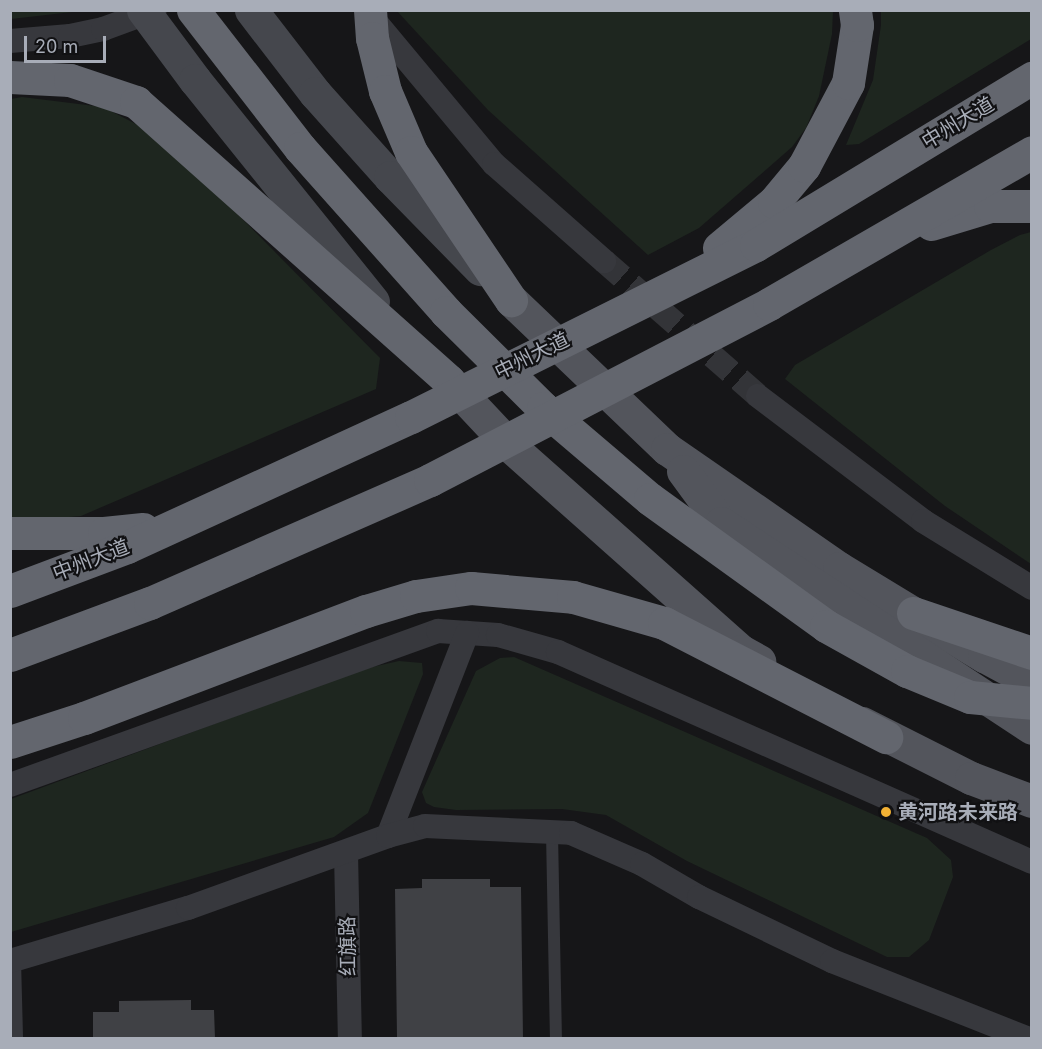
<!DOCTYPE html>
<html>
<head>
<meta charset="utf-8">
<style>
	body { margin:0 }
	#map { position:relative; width:1042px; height:1049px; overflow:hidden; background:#161618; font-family:Inter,"Noto Sans SC",sans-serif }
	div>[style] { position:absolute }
	.green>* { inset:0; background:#1e261f }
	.building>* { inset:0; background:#404145 }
	.street-tunnel>* { height:24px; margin-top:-12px; transform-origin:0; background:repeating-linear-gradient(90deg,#333438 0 24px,transparent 0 36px) }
	.lane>* { height:12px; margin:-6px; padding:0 6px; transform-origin:6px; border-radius:6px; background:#37383d }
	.street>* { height:24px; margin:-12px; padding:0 12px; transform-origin:12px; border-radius:12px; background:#37383d }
	.secondary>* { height:33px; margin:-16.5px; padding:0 16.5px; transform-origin:16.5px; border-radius:16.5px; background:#45474d }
	.primary>* { height:33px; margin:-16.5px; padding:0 16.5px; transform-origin:16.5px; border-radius:16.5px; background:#53555c }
	.highway>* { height:33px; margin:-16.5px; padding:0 16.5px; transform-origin:16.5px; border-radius:16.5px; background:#63666e }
	.dots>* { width:16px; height:16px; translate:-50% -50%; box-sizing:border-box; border:3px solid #111113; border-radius:50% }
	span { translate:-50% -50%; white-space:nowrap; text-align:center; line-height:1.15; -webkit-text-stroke:4.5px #111113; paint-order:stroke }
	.street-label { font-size:20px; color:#a8adb8 }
	.poi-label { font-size:20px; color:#a8adb8; font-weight:700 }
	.left { translate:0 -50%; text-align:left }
	.frame { position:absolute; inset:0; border:12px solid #a8adb8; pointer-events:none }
	.scale { position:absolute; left:24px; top:36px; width:82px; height:27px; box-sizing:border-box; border:3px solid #a8adb8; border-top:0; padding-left:8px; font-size:18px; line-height:21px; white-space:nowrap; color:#a8adb8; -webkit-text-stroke:4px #111113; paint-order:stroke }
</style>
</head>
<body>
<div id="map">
	<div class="green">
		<i style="clip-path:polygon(11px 10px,81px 10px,81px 11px,11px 19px)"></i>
		<i style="clip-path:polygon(833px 10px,832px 34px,819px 96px,806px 128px,792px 147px,699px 228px,648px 255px,488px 110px,397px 11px)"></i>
		<i style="clip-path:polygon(881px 11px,1031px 11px,1031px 39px,859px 144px,846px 145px,873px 80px,881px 25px)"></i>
		<i style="clip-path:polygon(22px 97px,103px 107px,161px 137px,380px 358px,376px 389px,81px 516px,11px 522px,11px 99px)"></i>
		<i style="clip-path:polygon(1031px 232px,1032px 232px,1031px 564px,945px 506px,785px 379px,795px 365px,991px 250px,1020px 235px)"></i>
		<i style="clip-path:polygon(514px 657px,927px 838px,951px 860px,953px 877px,929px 940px,909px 957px,887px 957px,687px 861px,606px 815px,562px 809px,456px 810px,434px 807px,426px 803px,422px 792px,476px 671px,500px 658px)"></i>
		<i style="clip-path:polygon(399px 661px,422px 663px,423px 674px,368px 813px,334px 837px,11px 932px,11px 799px,363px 669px)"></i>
	</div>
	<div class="building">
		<i style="clip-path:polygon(422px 879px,490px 879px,490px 887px,521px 887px,523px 1038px,397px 1038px,395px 889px,422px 888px)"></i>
		<i style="clip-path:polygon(191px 1000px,191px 1010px,214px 1010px,215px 1038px,93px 1038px,93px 1012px,119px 1012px,119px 1001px)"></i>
	</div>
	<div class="street-tunnel">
		<i style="left:604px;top:261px;width:205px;rotate:41.2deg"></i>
	</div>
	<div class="lane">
		<i style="left:552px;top:833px;width:205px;rotate:88.9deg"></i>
		<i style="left:15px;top:960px;width:78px;rotate:88.5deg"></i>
	</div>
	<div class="street">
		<i style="left:369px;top:14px;width:195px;rotate:50.2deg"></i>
		<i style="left:494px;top:164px;width:147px;rotate:41.4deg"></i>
		<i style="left:10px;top:41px;width:60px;rotate:-4.8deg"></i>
		<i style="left:70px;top:36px;width:34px;rotate:-12deg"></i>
		<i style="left:103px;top:29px;width:55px;rotate:-20.1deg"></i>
		<i style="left:758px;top:396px;width:207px;rotate:37.1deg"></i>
		<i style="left:923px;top:521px;width:128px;rotate:31.6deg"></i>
		<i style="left:10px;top:785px;width:455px;rotate:-19.8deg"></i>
		<i style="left:438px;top:631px;width:60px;rotate:3.8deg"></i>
		<i style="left:498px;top:635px;width:62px;rotate:15.8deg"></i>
		<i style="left:558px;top:652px;width:518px;rotate:23.9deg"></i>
		<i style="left:388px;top:836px;width:218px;rotate:-68.7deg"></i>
		<i style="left:346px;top:853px;width:185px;rotate:88.8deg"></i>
		<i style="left:10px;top:961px;width:186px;rotate:-16.6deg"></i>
		<i style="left:188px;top:908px;width:213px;rotate:-19.8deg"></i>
		<i style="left:388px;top:836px;width:38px;rotate:-15deg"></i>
		<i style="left:425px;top:826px;width:146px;rotate:2.7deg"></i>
		<i style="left:571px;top:833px;width:77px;rotate:23.6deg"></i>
		<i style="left:642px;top:864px;width:66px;rotate:30.1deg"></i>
		<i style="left:699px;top:897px;width:148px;rotate:25.7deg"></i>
		<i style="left:832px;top:961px;width:209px;rotate:21.6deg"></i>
	</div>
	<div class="secondary">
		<i style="left:143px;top:10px;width:87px;rotate:53.4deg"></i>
		<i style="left:195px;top:80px;width:284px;rotate:51.2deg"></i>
		<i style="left:251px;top:10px;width:105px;rotate:52.4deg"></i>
		<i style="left:315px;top:93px;width:113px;rotate:48.2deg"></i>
		<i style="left:390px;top:177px;width:129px;rotate:45.6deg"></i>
	</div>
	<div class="primary">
		<i style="left:511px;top:300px;width:216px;rotate:43.7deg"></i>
		<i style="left:667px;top:449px;width:209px;rotate:34.7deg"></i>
		<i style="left:839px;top:568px;width:170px;rotate:31.3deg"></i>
		<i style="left:984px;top:656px;width:55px;rotate:28.4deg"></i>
		<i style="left:449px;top:381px;width:89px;rotate:46.8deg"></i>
		<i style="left:510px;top:446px;width:309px;rotate:41.6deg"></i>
		<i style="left:741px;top:651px;width:21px;rotate:29deg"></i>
		<i style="left:683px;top:471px;width:64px;rotate:53.8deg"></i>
		<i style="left:721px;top:523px;width:372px;rotate:33.4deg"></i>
		<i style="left:862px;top:723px;width:122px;rotate:26.8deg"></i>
		<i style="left:971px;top:778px;width:65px;rotate:20.7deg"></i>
	</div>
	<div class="highway">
		<i style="left:193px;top:10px;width:175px;rotate:52.2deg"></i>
		<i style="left:300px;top:148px;width:220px;rotate:48.3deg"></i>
		<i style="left:446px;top:312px;width:136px;rotate:44.7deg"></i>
		<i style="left:543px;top:408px;width:140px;rotate:40.4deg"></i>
		<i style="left:650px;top:499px;width:217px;rotate:35.8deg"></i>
		<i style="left:826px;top:626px;width:93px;rotate:29.1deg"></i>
		<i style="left:907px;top:671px;width:68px;rotate:22.4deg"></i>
		<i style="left:970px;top:697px;width:62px;rotate:5.5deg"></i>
		<i style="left:370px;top:10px;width:28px;rotate:86deg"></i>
		<i style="left:372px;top:38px;width:55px;rotate:76.2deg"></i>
		<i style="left:385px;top:91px;width:66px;rotate:66.9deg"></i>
		<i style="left:411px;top:152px;width:179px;rotate:56deg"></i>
		<i style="left:10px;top:77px;width:60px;rotate:2.9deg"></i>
		<i style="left:70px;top:80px;width:70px;rotate:18.4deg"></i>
		<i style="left:136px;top:102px;width:419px;rotate:41.7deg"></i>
		<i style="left:931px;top:224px;width:62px;rotate:-17deg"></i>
		<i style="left:990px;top:206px;width:42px"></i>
		<i style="left:719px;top:248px;width:72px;rotate:-39.9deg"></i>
		<i style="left:774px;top:202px;width:47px;rotate:-50.2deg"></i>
		<i style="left:804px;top:166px;width:94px;rotate:-62.1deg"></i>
		<i style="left:848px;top:83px;width:59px;rotate:-81.2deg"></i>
		<i style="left:857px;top:25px;width:15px;rotate:-98deg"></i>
		<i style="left:10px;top:533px;width:94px"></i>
		<i style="left:104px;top:533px;width:39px;rotate:-6deg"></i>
		<i style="left:10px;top:591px;width:125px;rotate:-20.6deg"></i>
		<i style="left:127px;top:547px;width:312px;rotate:-24.6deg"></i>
		<i style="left:411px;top:417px;width:385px;rotate:-26.5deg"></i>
		<i style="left:756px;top:245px;width:323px;rotate:-31.2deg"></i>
		<i style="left:913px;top:613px;width:126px;rotate:18.6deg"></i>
		<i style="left:10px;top:655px;width:149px;rotate:-20.4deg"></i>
		<i style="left:150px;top:603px;width:306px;rotate:-23.7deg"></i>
		<i style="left:430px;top:480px;width:382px;rotate:-27.4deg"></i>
		<i style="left:769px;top:304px;width:304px;rotate:-30deg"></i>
		<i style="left:10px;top:742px;width:78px;rotate:-18deg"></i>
		<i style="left:84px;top:718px;width:302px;rotate:-20.8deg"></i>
		<i style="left:366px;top:611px;width:52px;rotate:-16.7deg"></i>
		<i style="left:416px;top:596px;width:56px;rotate:-8.3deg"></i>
		<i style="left:471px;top:588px;width:102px;rotate:5deg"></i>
		<i style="left:573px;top:597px;width:95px;rotate:15.9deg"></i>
		<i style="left:664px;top:623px;width:250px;rotate:27.2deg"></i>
	</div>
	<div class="dots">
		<i style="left:886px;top:812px;background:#f2b134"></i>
	</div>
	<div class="street-label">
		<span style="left:958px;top:123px;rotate:-31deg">中州大道</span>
		<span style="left:532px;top:356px;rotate:-26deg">中州大道</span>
		<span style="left:91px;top:560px;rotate:-21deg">中州大道</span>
		<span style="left:348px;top:946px;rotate:-91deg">红旗路</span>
	</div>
	<div class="poi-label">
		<span class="left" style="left:898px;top:812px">黄河路未来路</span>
	</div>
	<div class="frame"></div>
	<div class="scale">20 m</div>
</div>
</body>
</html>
